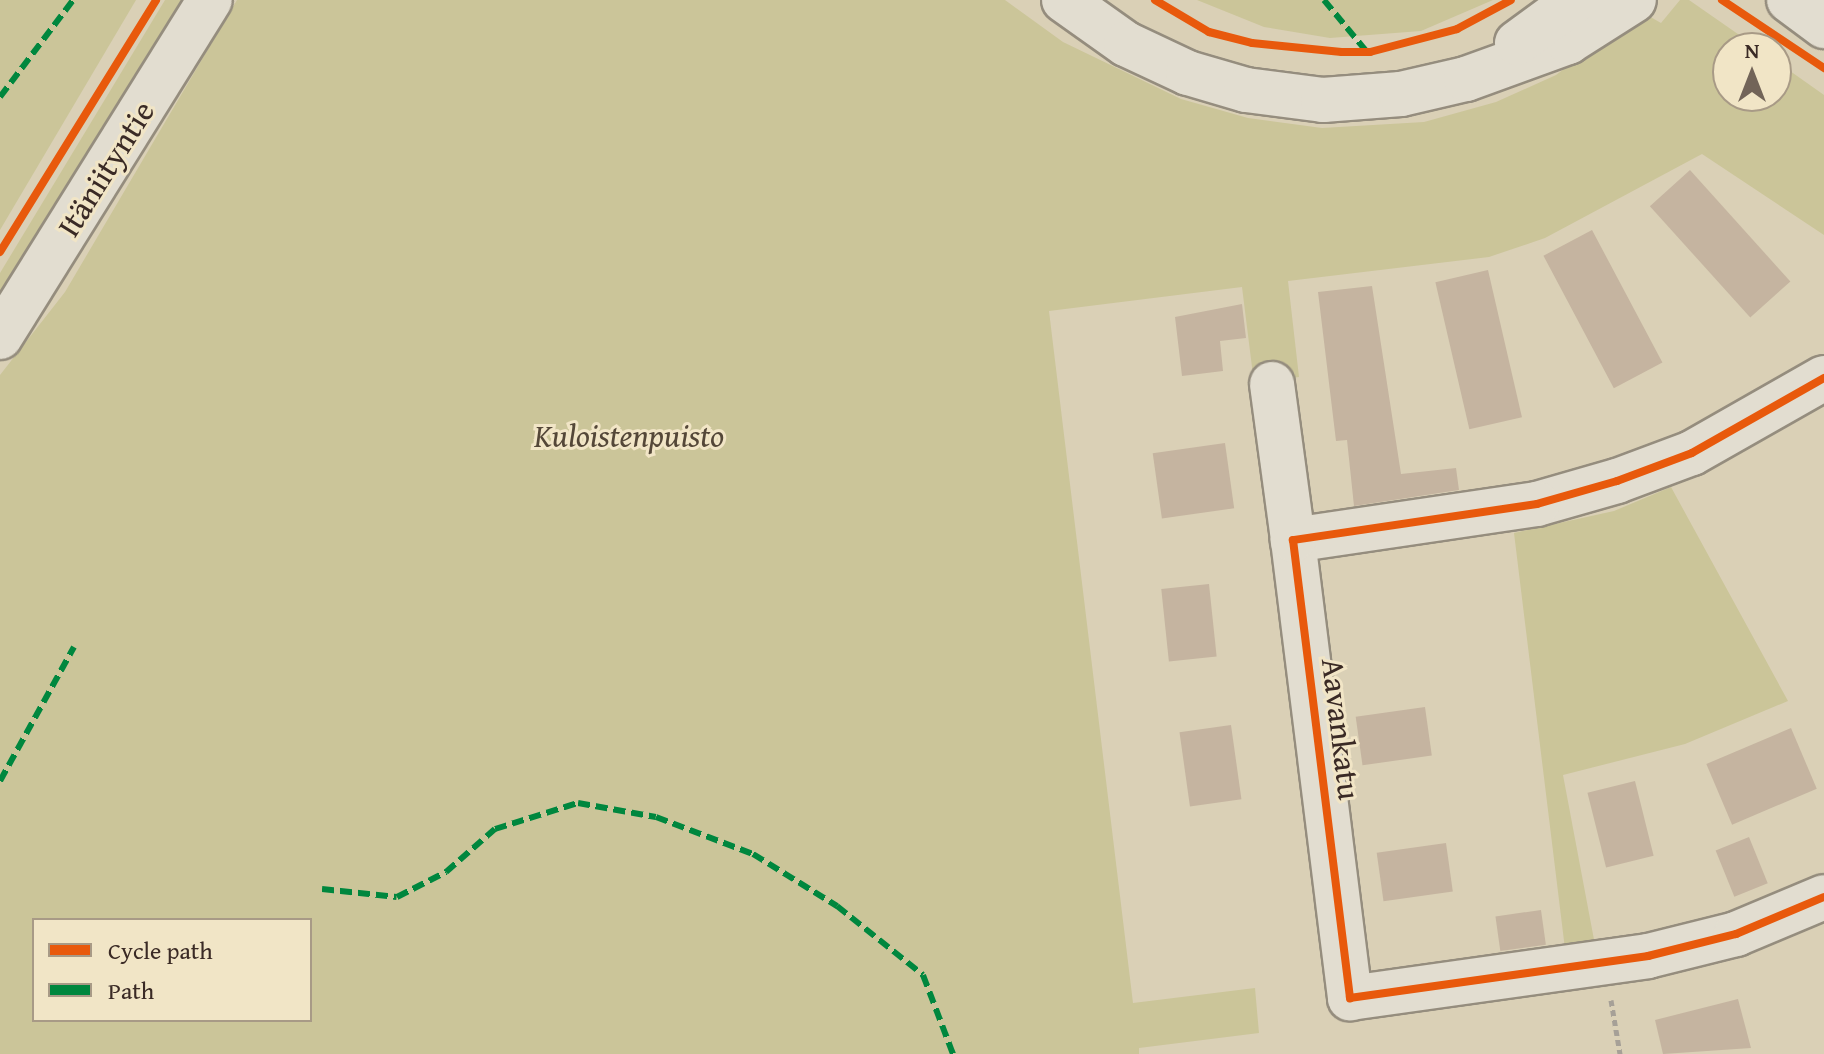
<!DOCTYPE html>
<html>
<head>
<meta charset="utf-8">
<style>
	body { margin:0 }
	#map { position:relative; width:1824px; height:1054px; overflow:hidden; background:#dad0b6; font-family:"Gentium Book Plus",serif }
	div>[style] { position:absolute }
	.green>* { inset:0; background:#cbc599 }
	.building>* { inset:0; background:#c5b4a0; transform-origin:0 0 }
	.path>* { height:5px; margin-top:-2.5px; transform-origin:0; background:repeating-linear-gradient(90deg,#a6a097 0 6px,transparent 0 10px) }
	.roads { filter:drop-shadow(2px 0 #958d7e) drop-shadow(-2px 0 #958d7e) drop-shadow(0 2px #958d7e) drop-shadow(0 -2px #958d7e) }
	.minor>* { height:44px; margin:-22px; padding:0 22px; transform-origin:22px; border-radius:22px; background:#e2ddd0 }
	.quiet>* { height:6px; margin-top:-3px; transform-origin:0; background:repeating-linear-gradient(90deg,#00873e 0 12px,transparent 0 18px) }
	.cycleway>* { height:8px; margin:-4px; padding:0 4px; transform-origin:4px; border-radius:4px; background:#e8590c }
	span { translate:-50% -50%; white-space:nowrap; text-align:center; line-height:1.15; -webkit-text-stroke:6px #f1e5c6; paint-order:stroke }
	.street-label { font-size:32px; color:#3a2a25 }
	.park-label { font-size:32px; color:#544738; font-style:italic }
	.legend { position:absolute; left:32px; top:918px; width:280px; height:104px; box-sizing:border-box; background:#f1e5c6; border:2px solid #a89a86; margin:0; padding:10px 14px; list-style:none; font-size:24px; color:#3a2a25 }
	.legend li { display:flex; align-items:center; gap:16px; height:40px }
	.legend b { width:40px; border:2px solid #a89a86 }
	.north { position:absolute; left:1712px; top:32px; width:80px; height:80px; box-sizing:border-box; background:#f1e5c6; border:2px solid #a89a86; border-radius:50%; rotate:0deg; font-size:22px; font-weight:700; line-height:32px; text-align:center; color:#3a2a25 }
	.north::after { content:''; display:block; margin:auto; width:28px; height:36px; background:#726458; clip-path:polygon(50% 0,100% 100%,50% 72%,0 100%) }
</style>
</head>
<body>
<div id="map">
	<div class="green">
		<i style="clip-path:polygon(0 0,136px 0,0 230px)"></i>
		<i style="clip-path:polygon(165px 0,182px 0,0 294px,0 273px)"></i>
		<i style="clip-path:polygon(evenodd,237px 0,1005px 0,1063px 42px,1181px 99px,1248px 118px,1322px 128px,1424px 122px,1496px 102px,1556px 75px,1640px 11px,1661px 23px,1680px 0,1689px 0,1758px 48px,1728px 48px,1728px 96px,1776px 96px,1776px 61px,1824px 95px,1824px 235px,1702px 154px,1545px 238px,1489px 257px,1288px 281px,1299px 377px,1254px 383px,1242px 287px,1049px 311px,1133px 1003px,1255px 988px,1259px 1033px,1139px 1048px,1139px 1054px,0 1054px,0 375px,65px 292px,237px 0,34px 920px,310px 920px,310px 1020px,34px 1020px,34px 920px)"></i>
		<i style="clip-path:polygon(1197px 0,1493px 0,1421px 31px,1330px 38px,1264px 27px)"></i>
		<i style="clip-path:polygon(1671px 487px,1788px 701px,1685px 744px,1563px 775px,1595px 945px,1565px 949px,1514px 533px,1614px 511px)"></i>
	</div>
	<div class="building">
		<i style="left:1690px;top:170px;width:150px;height:54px;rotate:48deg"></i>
		<i style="left:1592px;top:230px;width:150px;height:55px;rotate:62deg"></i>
		<i style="left:1488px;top:270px;width:151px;height:54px;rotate:77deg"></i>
		<i style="clip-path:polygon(1372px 286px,1401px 474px,1456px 468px,1459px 490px,1354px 506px,1347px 440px,1336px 441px,1318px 292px)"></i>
		<i style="clip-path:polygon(1242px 304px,1246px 338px,1220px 341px,1223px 371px,1182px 376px,1175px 317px)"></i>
		<i style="left:1225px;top:443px;width:66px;height:73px;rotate:82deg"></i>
		<i style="left:1209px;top:584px;width:73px;height:48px;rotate:84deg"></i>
		<i style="left:1425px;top:707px;width:49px;height:70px;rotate:82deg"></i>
		<i style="left:1231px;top:725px;width:75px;height:52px;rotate:82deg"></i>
		<i style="left:1791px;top:728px;width:66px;height:92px;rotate:67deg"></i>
		<i style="left:1635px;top:781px;width:77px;height:49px;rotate:76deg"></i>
		<i style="left:1749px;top:837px;width:50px;height:36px;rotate:68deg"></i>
		<i style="left:1446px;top:843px;width:49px;height:70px;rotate:82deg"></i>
		<i style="left:1541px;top:910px;width:35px;height:46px;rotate:82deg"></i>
		<i style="clip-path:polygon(1738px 999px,1751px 1048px,1663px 1054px,1655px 1020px)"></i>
	</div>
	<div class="path">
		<i style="left:1611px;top:1000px;width:55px;rotate:80.5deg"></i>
	</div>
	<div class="roads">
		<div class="minor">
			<i style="left:1064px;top:0;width:76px;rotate:35.4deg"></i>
			<i style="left:1126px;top:44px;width:68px;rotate:25.1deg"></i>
			<i style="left:1188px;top:73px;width:60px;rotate:16.3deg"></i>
			<i style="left:1246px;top:90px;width:78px;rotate:7.4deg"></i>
			<i style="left:1323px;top:100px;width:78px;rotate:-4.4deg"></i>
			<i style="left:1401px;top:94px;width:67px;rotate:-13deg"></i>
			<i style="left:1466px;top:79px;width:109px;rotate:-19.9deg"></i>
			<i style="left:1568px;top:42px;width:78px;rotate:-32.5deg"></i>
			<i style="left:1789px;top:0;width:44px;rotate:36.6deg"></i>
			<i style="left:1517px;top:43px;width:73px;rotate:-36.1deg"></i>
			<i style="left:0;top:337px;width:397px;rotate:-58.1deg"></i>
			<i style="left:1824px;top:378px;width:152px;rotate:150.4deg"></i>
			<i style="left:1692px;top:453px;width:80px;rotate:159.5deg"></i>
			<i style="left:1617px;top:481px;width:83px;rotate:164deg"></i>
			<i style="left:1537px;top:504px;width:247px;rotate:171.6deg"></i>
			<i style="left:1293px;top:540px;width:462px;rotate:82.9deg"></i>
			<i style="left:1350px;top:998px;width:301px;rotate:-8deg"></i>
			<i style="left:1648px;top:956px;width:91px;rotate:-14deg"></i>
			<i style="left:1736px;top:934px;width:95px;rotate:-22.8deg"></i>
			<i style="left:1272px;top:384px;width:157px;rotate:82.3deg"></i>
		</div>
	</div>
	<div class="quiet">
		<i style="left:1324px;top:0;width:67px;rotate:50.4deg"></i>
		<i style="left:0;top:97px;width:121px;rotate:-53deg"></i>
		<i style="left:0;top:781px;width:153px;rotate:-61.1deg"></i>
		<i style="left:322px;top:889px;width:75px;rotate:6.1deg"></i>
		<i style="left:397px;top:897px;width:55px;rotate:-27deg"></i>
		<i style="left:446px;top:872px;width:65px;rotate:-41.3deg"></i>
		<i style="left:495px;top:829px;width:87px;rotate:-17.4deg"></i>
		<i style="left:578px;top:803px;width:79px;rotate:10.2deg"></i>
		<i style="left:656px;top:817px;width:104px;rotate:20.9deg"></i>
		<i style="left:753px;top:854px;width:99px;rotate:31.8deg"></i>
		<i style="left:837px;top:906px;width:110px;rotate:38.7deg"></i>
		<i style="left:923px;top:975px;width:85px;rotate:69.2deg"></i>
	</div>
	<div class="cycleway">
		<i style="left:1155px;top:0;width:63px;rotate:30.7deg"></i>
		<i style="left:1209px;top:32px;width:44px;rotate:14.3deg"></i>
		<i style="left:1252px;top:43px;width:90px;rotate:5.7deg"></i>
		<i style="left:1342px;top:52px;width:28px"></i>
		<i style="left:1370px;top:52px;width:90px;rotate:-14.8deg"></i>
		<i style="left:1457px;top:29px;width:61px;rotate:-28.2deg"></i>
		<i style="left:1722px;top:0;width:123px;rotate:33.7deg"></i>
		<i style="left:0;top:252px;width:296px;rotate:-58.2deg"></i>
		<i style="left:1824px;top:378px;width:152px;rotate:150.4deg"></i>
		<i style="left:1692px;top:453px;width:80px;rotate:159.5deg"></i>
		<i style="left:1617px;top:481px;width:83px;rotate:164deg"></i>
		<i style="left:1537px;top:504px;width:247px;rotate:171.6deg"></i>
		<i style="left:1293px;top:540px;width:462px;rotate:82.9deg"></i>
		<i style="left:1350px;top:998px;width:301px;rotate:-8deg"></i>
		<i style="left:1648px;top:956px;width:91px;rotate:-14deg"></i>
		<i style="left:1736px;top:934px;width:95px;rotate:-22.8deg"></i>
	</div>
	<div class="street-label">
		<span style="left:106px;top:169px;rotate:-58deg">Itäniityntie</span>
		<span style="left:1341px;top:729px;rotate:83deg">Aavankatu</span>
	</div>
	<div class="park-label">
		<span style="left:629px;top:436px">Kuloistenpuisto</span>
	</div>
	<ul class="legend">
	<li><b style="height:10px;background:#e8590c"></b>Cycle path</li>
	<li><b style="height:10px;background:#00873e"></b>Path</li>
	</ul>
	<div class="north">N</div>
</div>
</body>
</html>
